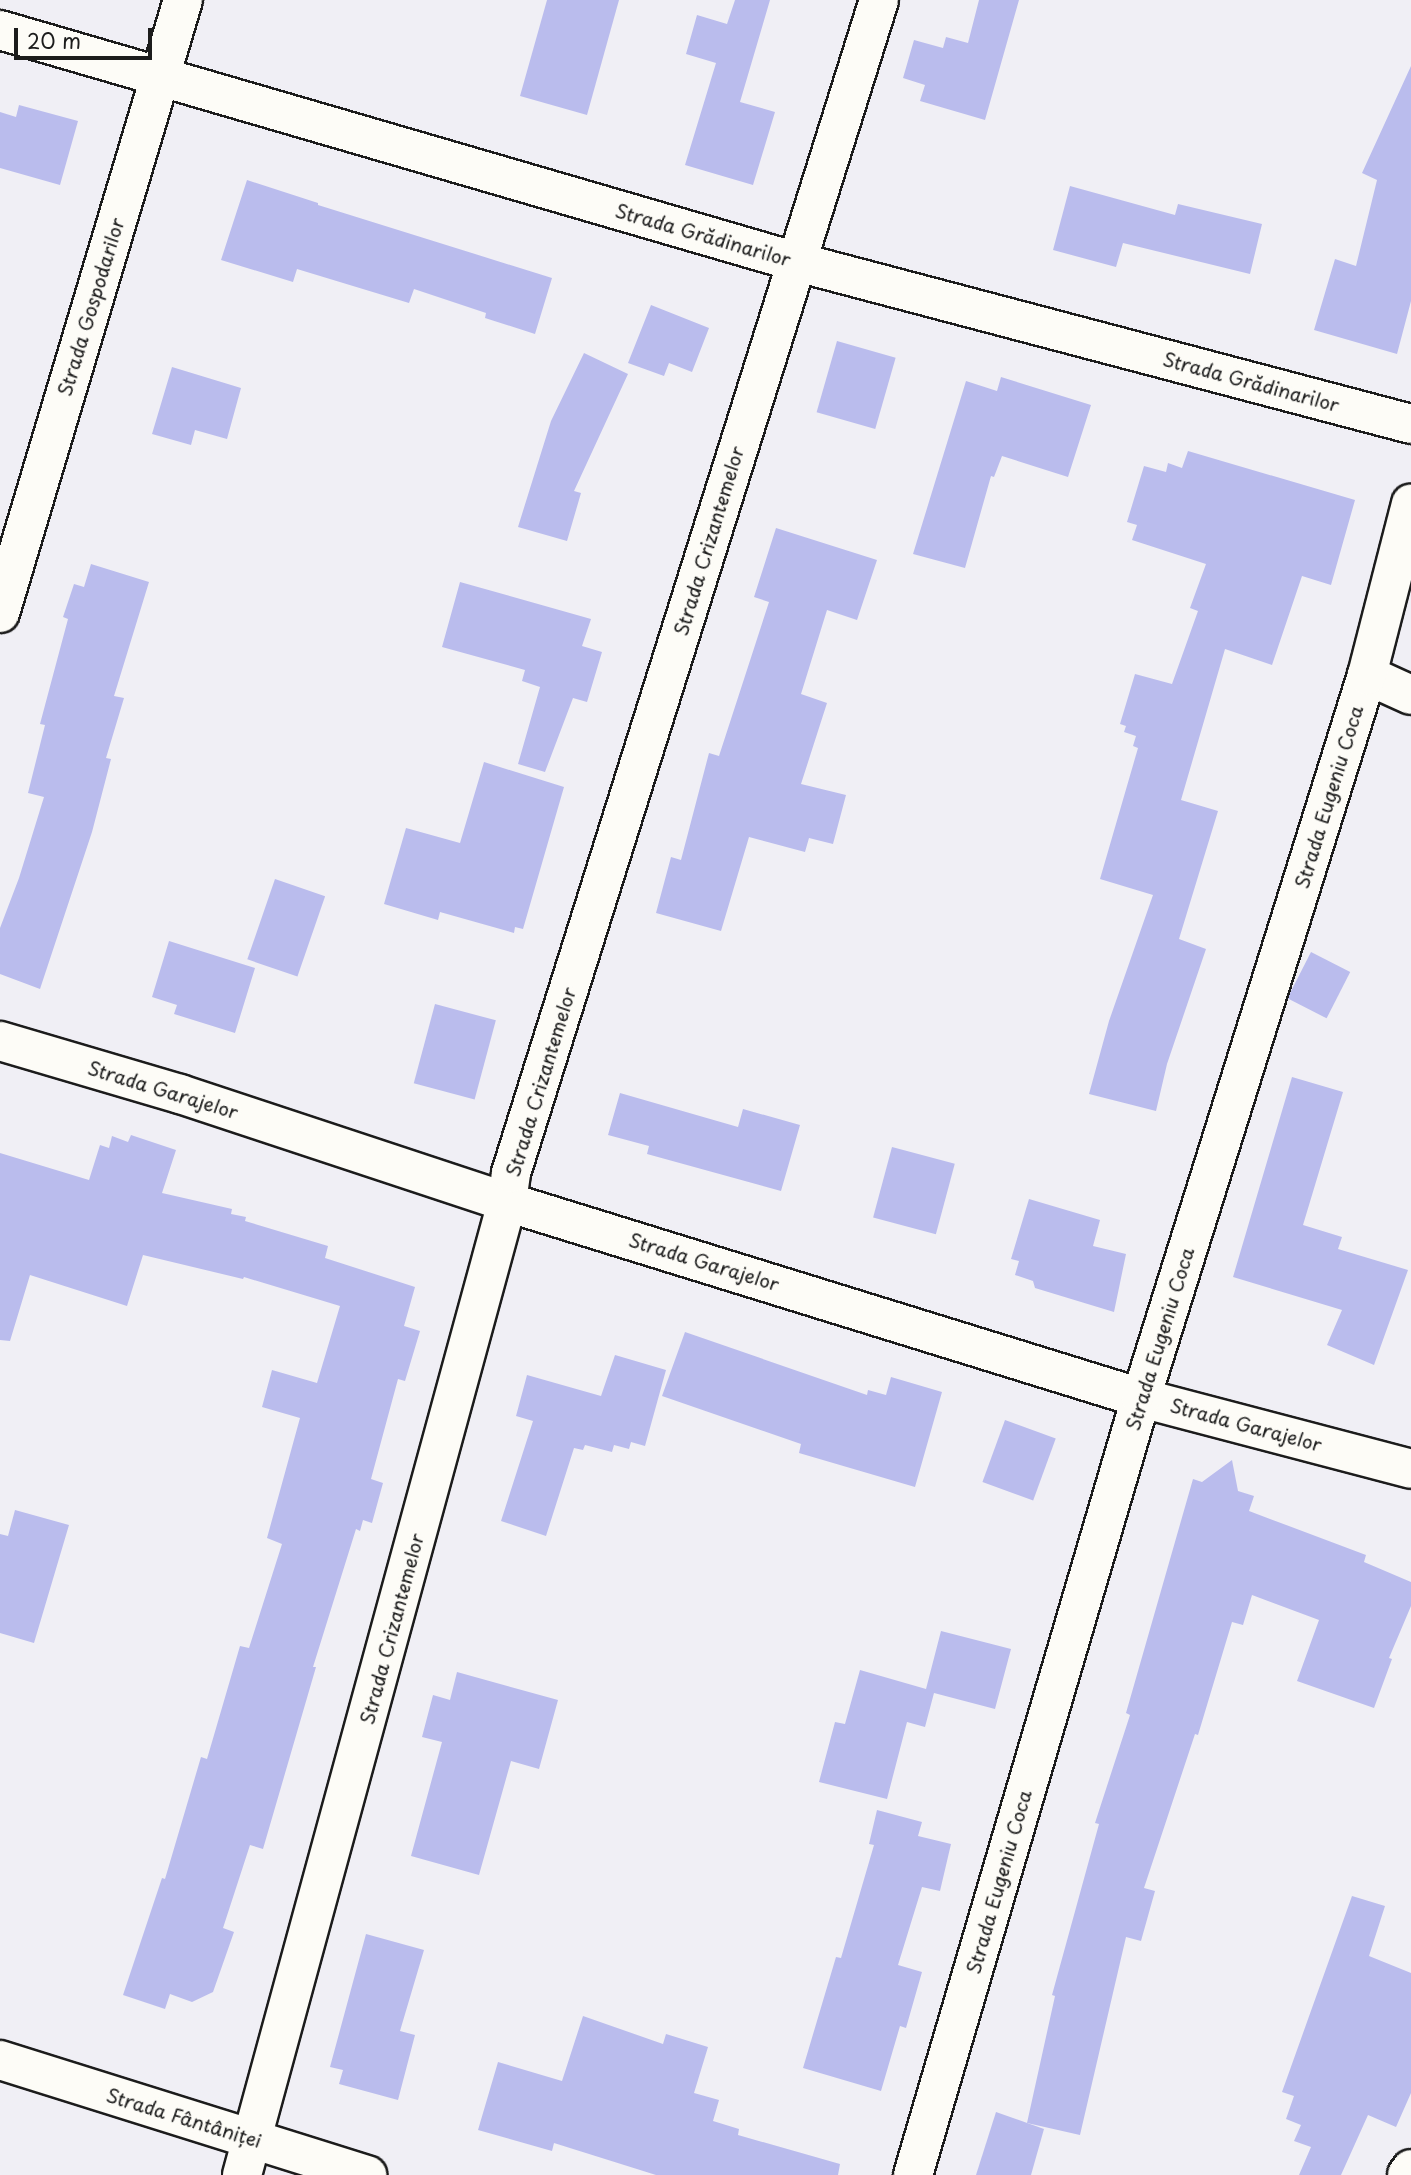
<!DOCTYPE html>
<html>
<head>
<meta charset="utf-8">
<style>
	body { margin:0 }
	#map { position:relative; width:1411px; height:2175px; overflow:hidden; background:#f0eff5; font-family:"Playpen Sans",sans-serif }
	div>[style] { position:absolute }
	.building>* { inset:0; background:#babced; transform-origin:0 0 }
	.roads { filter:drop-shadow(2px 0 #1c1c1c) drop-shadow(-2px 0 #1c1c1c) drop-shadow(0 2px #1c1c1c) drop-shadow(0 -2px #1c1c1c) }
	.minor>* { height:38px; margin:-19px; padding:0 19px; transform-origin:19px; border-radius:19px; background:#fdfcf7 }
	span { translate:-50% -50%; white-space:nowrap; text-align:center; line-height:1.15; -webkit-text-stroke:7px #fdfcf7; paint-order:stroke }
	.street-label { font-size:19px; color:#1c1c1c }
	.scale { position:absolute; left:14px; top:28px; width:138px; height:32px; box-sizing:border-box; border:4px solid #1c1c1c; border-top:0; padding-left:9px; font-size:21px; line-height:24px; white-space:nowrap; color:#1c1c1c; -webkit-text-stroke:5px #fdfcf7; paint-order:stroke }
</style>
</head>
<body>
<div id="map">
	<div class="building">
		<i style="clip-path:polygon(547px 0,619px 0,587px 115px,520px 96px)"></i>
		<i style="clip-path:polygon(735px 0,770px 0,740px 102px,775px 112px,753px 185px,685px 165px,716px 63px,686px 54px,697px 15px,727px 24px)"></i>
		<i style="clip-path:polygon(979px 0,1019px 0,985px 120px,920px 101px,925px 85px,903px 78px,914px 40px,943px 48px,946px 37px,968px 43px)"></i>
		<i style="clip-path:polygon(1411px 66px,1411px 301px,1397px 354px,1314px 330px,1335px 259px,1356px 266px,1377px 180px,1362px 173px)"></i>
		<i style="clip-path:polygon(19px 105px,78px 121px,60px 185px,0 168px,0 112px,16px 117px)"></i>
		<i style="clip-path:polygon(247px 180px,318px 203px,318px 205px,552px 278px,535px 334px,485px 318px,486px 313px,414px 289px,409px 303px,297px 269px,293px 282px,221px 260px)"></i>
		<i style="clip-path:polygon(1070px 186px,1175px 215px,1178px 204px,1262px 224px,1250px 274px,1123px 243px,1116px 267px,1053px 250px)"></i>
		<i style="clip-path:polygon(651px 305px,709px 328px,692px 372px,669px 363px,664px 376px,628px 363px)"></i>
		<i style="left:837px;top:341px;width:61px;height:74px;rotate:16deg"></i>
		<i style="clip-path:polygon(584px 353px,628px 374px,574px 491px,581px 493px,567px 541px,518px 527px,551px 421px)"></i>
		<i style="clip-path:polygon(172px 367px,241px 388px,227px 439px,195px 430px,191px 445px,152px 434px)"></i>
		<i style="clip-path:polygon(1001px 377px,1091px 405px,1068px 477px,1002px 456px,994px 477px,991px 476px,965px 568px,913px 554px,966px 381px,997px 391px)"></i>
		<i style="clip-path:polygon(1188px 451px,1355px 500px,1331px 585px,1302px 576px,1272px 665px,1225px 649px,1181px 800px,1218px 811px,1179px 939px,1206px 949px,1167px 1064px,1156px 1111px,1089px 1094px,1109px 1021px,1153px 895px,1100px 879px,1138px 748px,1133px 746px,1136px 736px,1124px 732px,1126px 726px,1120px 724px,1135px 674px,1172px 684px,1198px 611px,1190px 608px,1206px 564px,1132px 540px,1137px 525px,1127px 522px,1144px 466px,1166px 472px,1168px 463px,1182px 468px)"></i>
		<i style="clip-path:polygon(776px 528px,877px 560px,857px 620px,827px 610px,801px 694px,827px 703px,801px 784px,846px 795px,833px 844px,809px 838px,805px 852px,749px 837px,721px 931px,656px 913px,671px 857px,681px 860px,709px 753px,719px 756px,769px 602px,754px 597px)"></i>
		<i style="clip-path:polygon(91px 564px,149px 582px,114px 696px,124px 698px,106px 758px,111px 759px,92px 832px,40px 989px,0 974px,0 928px,19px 878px,44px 797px,28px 793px,45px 725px,40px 724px,68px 619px,63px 617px,74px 584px,84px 587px)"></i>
		<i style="clip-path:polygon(460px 582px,591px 619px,582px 646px,602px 652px,587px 702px,573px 698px,545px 772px,518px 764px,540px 687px,522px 681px,525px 670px,442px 647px)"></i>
		<i style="clip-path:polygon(484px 762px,564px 787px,523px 929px,515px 927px,514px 933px,440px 912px,438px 920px,384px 904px,406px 828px,460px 843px)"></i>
		<i style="left:275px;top:879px;width:53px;height:85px;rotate:19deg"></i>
		<i style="clip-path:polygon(169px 941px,255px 968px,235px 1033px,174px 1014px,177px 1005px,152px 997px)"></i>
		<i style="left:1311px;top:952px;width:44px;height:52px;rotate:27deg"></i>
		<i style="left:435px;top:1004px;width:63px;height:82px;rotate:15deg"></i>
		<i style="clip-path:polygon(1292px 1077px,1343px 1092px,1303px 1225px,1342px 1237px,1338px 1249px,1408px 1270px,1374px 1365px,1327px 1345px,1342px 1310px,1233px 1277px)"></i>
		<i style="clip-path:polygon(620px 1093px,738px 1127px,743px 1109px,800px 1125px,781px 1191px,647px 1154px,649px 1146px,608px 1135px)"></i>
		<i style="clip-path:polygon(131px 1135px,176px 1150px,162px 1193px,232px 1209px,231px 1214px,246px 1217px,245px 1221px,328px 1246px,325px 1258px,415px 1287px,404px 1326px,420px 1331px,405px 1381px,398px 1379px,371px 1479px,383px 1483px,372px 1523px,363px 1520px,360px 1531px,356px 1529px,313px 1667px,316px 1667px,263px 1849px,250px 1845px,223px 1928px,234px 1932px,213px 1992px,192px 2002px,170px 1994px,165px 2009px,123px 1995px,162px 1878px,165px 1879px,201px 1757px,207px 1759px,240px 1646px,249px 1648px,282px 1544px,267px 1538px,300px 1418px,262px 1407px,272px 1370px,317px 1383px,340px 1306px,244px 1277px,243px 1279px,143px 1255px,127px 1306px,30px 1275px,10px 1341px,0 1340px,0 1153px,89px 1180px,100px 1145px,109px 1148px,112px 1136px,128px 1142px)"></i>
		<i style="left:892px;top:1147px;width:65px;height:73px;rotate:15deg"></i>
		<i style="clip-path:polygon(1029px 1199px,1100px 1220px,1093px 1246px,1126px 1254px,1114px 1312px,1035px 1288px,1033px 1281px,1015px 1275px,1019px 1261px,1011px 1259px)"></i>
		<i style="clip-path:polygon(685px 1332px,867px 1395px,868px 1390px,886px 1395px,891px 1377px,942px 1392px,915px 1487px,799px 1453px,801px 1444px,662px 1396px)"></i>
		<i style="clip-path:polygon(615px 1355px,666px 1370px,645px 1446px,631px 1442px,629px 1449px,614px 1445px,612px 1452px,585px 1445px,583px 1450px,574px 1448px,546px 1536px,501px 1521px,533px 1421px,516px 1416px,527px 1375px,601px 1396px)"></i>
		<i style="left:1005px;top:1420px;width:54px;height:66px;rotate:20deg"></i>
		<i style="clip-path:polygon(1232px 1460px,1238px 1491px,1254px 1496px,1249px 1511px,1366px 1555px,1364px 1562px,1411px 1582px,1411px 1606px,1389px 1658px,1392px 1659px,1374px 1708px,1297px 1681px,1319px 1620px,1252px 1595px,1243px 1625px,1232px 1622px,1198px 1735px,1195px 1734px,1144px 1888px,1155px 1891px,1141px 1941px,1126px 1937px,1080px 2135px,1027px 2123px,1055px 1996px,1052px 1995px,1099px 1824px,1095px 1823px,1130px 1715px,1126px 1713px,1193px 1479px,1202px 1482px)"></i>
		<i style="clip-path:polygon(15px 1510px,69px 1525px,34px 1643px,0 1633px,0 1534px,8px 1536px)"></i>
		<i style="clip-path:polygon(941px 1631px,1011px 1649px,995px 1709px,934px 1693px,925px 1727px,907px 1722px,887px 1799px,819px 1782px,835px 1722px,845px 1724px,860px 1670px,926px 1689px)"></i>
		<i style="clip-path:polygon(457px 1672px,558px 1700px,539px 1769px,511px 1761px,479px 1875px,411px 1856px,442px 1742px,422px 1737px,433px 1695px,450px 1700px)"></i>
		<i style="clip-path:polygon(877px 1810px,922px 1822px,918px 1836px,951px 1844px,940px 1891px,922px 1887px,898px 1965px,922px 1972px,906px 2028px,900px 2026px,881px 2091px,803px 2068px,836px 1957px,841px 1958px,874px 1845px,869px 1844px)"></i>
		<i style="clip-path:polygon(1352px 1896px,1385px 1906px,1369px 1956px,1411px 1973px,1411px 2093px,1396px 2127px,1368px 2115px,1341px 2175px,1299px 2175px,1311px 2147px,1294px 2141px,1301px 2125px,1286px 2119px,1294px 2096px,1282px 2092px)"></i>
		<i style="clip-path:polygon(366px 1934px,424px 1950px,400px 2031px,415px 2035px,398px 2100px,339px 2084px,343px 2070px,330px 2067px)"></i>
		<i style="clip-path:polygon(583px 2016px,663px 2044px,666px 2034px,708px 2047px,694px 2093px,719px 2100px,713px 2121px,739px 2129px,738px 2135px,840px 2164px,838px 2175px,656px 2175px,554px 2143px,552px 2151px,478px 2130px,498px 2062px,562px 2081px)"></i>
		<i style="clip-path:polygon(996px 2112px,1044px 2129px,1031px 2175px,976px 2175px)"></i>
	</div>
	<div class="roads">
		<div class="minor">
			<i style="left:0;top:30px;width:830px;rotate:16.23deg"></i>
			<i style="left:797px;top:262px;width:635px;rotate:14.78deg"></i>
			<i style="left:0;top:613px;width:640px;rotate:-73.38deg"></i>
			<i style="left:1367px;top:675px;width:48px;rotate:24.4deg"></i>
			<i style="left:0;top:1041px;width:188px;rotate:16.4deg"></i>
			<i style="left:180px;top:1094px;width:344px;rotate:18.3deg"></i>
			<i style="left:507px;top:1202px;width:664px;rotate:17.18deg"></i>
			<i style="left:1141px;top:1398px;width:279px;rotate:14.7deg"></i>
			<i style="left:0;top:2060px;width:385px;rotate:17.4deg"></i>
			<i style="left:242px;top:2175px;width:1008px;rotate:-74.76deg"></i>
			<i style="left:507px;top:1202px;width:29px;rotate:-82deg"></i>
			<i style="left:511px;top:1173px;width:1229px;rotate:-72.58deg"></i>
			<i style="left:913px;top:2175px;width:810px;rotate:-73.65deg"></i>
			<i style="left:1141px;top:1398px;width:757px;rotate:-72.64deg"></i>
			<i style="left:1367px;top:675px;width:177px;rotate:-75.6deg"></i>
			<i style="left:1407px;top:2175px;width:7px;rotate:-56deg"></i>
		</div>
	</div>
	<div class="street-label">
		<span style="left:703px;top:235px;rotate:16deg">Strada Grădinarilor</span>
		<span style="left:91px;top:307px;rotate:-73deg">Strada Gospodarilor</span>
		<span style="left:1251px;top:382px;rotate:15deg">Strada Grădinarilor</span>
		<span style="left:709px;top:541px;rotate:-73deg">Strada Crizantemelor</span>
		<span style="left:1329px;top:797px;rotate:-73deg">Strada Eugeniu Coca</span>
		<span style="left:541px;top:1082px;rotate:-73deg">Strada Crizantemelor</span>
		<span style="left:163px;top:1090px;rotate:17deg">Strada Garajelor</span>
		<span style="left:704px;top:1262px;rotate:17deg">Strada Garajelor</span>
		<span style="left:1160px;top:1339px;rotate:-73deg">Strada Eugeniu Coca</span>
		<span style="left:1246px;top:1425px;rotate:15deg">Strada Garajelor</span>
		<span style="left:392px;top:1629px;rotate:-75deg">Strada Crizantemelor</span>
		<span style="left:999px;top:1882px;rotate:-74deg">Strada Eugeniu Coca</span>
		<span style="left:184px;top:2118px;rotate:17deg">Strada Fântâniței</span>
	</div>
	<div class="scale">20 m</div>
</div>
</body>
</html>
